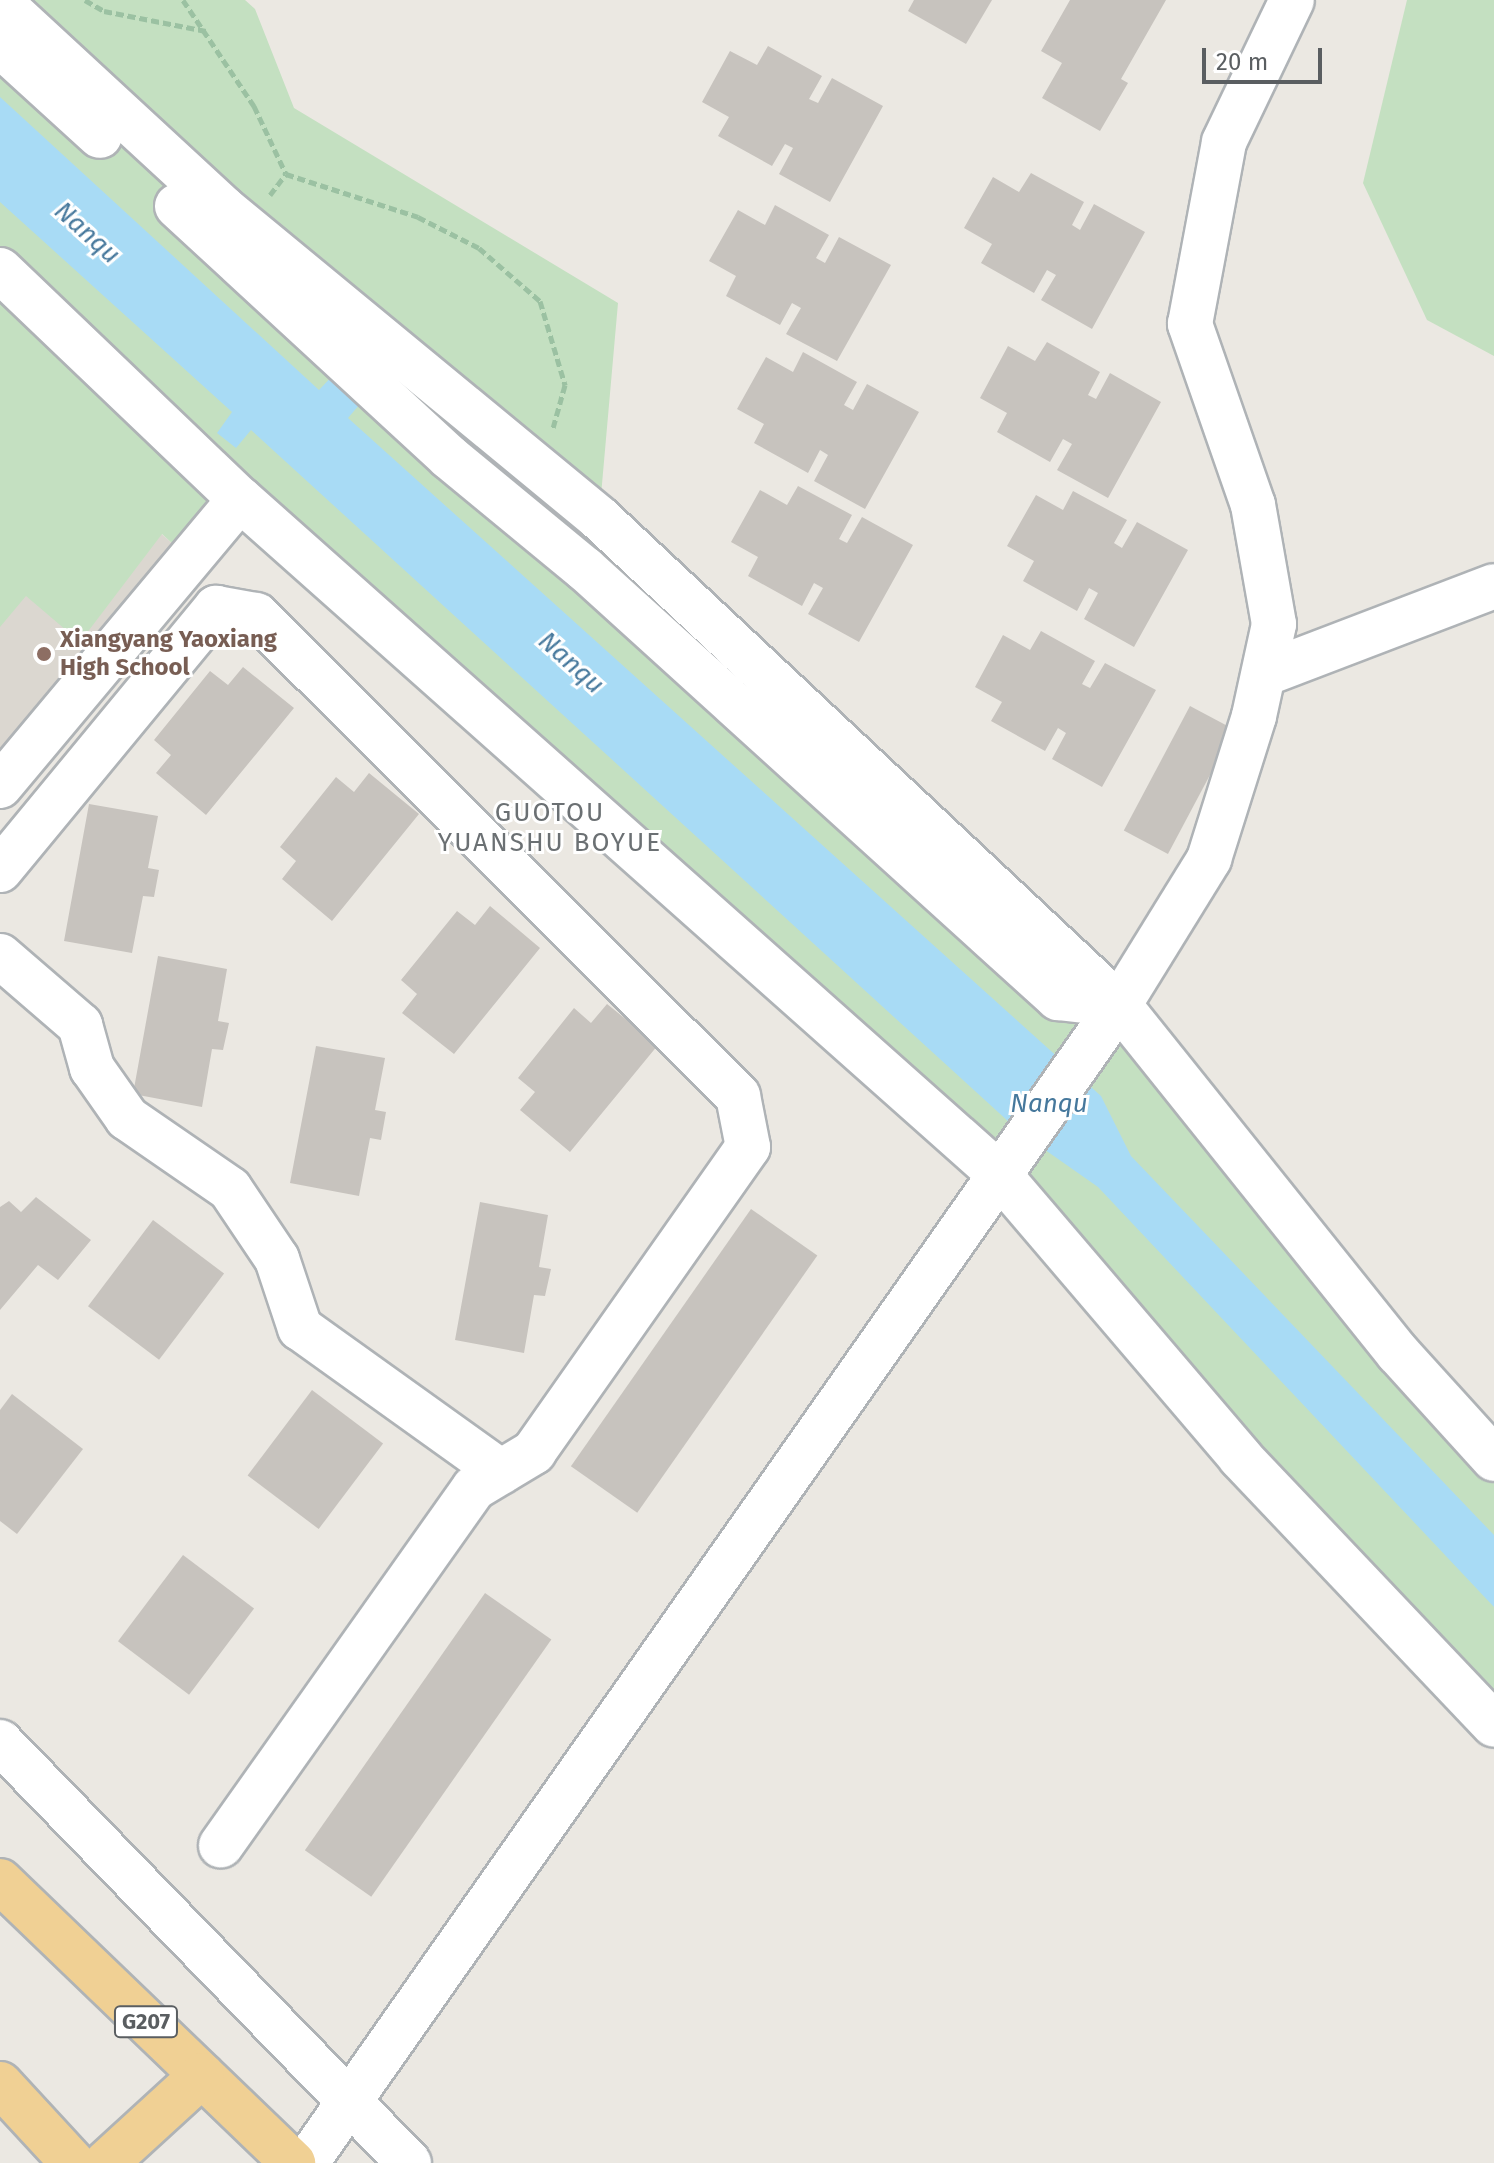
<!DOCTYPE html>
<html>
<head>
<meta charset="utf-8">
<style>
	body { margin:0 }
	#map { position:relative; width:1494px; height:2163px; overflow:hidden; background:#ebe8e2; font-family:"Fira Sans",sans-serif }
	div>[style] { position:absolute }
	.education>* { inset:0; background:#dbd7d0 }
	.green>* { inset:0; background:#c4e0c1 }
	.water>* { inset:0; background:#a8dbf5 }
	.building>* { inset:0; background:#c7c3be; transform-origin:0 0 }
	.path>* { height:5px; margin-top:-2.5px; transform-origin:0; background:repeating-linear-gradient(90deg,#9bc1a2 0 8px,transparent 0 12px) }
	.roads { filter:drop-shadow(2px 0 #afb3b6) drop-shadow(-2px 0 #afb3b6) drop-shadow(0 2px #afb3b6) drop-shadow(0 -2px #afb3b6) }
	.minor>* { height:44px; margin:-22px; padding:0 22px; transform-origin:22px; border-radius:22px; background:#fff }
	.highway>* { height:44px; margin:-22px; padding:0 22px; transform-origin:22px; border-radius:22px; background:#f0d094 }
	.dots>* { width:22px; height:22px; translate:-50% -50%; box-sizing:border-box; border:4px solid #fff; border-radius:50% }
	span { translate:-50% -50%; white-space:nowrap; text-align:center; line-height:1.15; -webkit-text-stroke:6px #fff; paint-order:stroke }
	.shield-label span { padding:2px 6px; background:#fff; border:2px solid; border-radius:6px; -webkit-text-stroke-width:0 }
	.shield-label { font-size:22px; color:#5a5e61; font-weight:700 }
	.education-label { font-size:24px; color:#785e54; font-weight:700 }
	.left { translate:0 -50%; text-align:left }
	.water-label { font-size:26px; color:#46789c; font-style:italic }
	.neighbourhood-label { font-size:26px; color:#6b7073; letter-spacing:2px }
	.scale { position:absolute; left:1202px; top:48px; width:120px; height:36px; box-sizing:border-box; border:4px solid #5a5e61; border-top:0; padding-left:10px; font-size:24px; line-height:28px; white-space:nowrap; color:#5a5e61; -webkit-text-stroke:6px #fff; paint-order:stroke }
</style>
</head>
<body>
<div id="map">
	<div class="education">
		<i style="clip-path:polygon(0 392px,174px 545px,0 763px)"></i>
	</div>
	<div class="green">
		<i style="clip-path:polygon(0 0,245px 0,255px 9px,294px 108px,618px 303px,599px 518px,1119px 1005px,1494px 1437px,1494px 1725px,997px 1172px,240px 499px,174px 545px,162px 534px,80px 642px,26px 596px,0 627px)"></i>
		<i style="clip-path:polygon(1407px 0,1494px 0,1494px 356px,1427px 320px,1363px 183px)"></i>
	</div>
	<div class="water">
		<i style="clip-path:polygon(0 97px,319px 390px,338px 370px,366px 397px,348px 418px,1101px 1096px,1131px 1156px,1494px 1535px,1494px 1607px,1098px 1187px,1021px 1133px,251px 430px,236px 448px,217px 433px,232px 412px,0 202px)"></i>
	</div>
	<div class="building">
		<i style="clip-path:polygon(914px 0,992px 0,966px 44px,908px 11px)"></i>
		<i style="clip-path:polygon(1070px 0,1166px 0,1121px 79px,1128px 83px,1100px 131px,1042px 98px,1062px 63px,1041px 51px)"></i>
		<i style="clip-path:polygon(768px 46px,822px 76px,809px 99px,818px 103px,832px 78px,883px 106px,830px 202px,779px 174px,793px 148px,785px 144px,772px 166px,718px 136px,729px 117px,702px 102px,730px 51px,757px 65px)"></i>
		<i style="clip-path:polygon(1031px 173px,1084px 202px,1072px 225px,1080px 230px,1094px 204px,1145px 232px,1092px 329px,1041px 300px,1056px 275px,1047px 270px,1034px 293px,981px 263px,992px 244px,964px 228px,993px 177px,1019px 192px)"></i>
		<i style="clip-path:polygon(775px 205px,829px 235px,816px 258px,825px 263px,839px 237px,891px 265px,837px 361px,786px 334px,801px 308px,792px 303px,780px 325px,726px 296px,736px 276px,709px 261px,738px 210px,765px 225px)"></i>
		<i style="clip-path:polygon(1047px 342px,1100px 372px,1088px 395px,1096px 399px,1110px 373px,1161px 402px,1108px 498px,1057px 470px,1072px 444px,1063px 439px,1050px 462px,997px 432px,1007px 413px,980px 398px,1008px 346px,1035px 361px)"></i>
		<i style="clip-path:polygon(803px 352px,857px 382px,844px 405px,853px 410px,867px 384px,919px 412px,865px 509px,814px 481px,828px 455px,820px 450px,808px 473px,754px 443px,764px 424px,737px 409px,766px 357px,793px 372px)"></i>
		<i style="clip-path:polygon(798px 486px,852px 515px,839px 539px,847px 543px,862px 517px,913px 545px,859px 642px,808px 614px,823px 588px,814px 583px,802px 606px,748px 576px,758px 557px,731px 542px,760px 490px,787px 505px)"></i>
		<i style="clip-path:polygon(1073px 491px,1127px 520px,1114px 543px,1122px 548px,1137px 522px,1188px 550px,1134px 647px,1084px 619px,1098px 593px,1089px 588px,1077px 611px,1023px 581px,1034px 561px,1007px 546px,1036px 495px,1063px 510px)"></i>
		<i style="clip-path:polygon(1041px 631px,1095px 661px,1082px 684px,1090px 688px,1105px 663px,1156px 690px,1102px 787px,1052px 759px,1066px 733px,1058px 728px,1045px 751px,991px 721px,1002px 702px,975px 687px,1003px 635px,1030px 650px)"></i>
		<i style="clip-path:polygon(243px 667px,294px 708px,206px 815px,156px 773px,171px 755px,154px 740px,210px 671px,228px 685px)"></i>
		<i style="left:1190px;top:706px;width:50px;height:141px;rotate:28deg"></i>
		<i style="clip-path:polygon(369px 773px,419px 814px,332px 921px,282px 879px,296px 861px,280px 847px,336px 777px,354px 792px)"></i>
		<i style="clip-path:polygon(89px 804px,158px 816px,148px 868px,159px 870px,154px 897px,143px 896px,132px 953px,64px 941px)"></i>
		<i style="clip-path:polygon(490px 906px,540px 948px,454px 1054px,402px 1013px,417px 994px,401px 980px,457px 911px,475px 925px)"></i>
		<i style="clip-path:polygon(158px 956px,227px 969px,218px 1021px,229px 1023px,223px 1050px,212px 1049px,202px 1107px,133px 1094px)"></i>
		<i style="clip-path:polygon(607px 1004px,658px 1045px,570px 1152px,520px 1110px,535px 1092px,518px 1078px,574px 1008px,591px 1023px)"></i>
		<i style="clip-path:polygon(316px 1046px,385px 1058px,375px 1110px,386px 1112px,381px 1140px,370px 1138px,359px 1196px,290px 1183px)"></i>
		<i style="clip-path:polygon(36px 1197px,91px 1240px,58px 1280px,38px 1265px,0 1310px,0 1207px,9px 1201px,21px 1212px)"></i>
		<i style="clip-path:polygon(480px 1202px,548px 1215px,539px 1267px,551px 1269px,545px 1296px,534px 1295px,524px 1353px,455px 1340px)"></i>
		<i style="left:751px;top:1209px;width:81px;height:314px;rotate:35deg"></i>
		<i style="left:153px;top:1220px;width:89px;height:108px;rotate:37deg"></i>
		<i style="left:312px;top:1390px;width:89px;height:107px;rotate:37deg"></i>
		<i style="clip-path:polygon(12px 1394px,83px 1449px,17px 1534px,0 1521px,0 1410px)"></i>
		<i style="left:183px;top:1555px;width:89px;height:108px;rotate:37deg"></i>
		<i style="left:485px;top:1593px;width:81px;height:314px;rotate:35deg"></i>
	</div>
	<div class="path">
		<i style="left:85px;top:0;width:22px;rotate:30deg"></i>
		<i style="left:104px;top:11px;width:104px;rotate:11.1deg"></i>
		<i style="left:183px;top:0;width:128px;rotate:56.2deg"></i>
		<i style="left:254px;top:106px;width:75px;rotate:64.8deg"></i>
		<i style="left:286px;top:174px;width:139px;rotate:18deg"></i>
		<i style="left:418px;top:217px;width:68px;rotate:26.9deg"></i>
		<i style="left:479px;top:248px;width:81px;rotate:41deg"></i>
		<i style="left:540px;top:301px;width:88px;rotate:73.4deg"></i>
		<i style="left:565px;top:385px;width:45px;rotate:105.6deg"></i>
		<i style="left:270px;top:195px;width:26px;rotate:-53deg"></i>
	</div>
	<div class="roads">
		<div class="minor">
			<i style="left:0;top:2px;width:304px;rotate:42.7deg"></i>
			<i style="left:223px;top:208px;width:487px;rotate:39.5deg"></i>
			<i style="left:599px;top:518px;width:712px;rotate:43.12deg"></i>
			<i style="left:1119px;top:1005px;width:446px;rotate:51.3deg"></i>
			<i style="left:1398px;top:1353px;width:143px;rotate:47.8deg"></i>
			<i style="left:0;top:45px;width:135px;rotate:42.3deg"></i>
			<i style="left:177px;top:206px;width:370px;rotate:42.7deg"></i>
			<i style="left:449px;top:457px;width:176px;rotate:39.5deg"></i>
			<i style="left:585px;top:569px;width:639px;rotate:42.21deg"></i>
			<i style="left:1058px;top:998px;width:61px;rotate:6.5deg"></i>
			<i style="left:0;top:270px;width:332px;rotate:43.7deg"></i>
			<i style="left:240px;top:499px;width:1013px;rotate:41.64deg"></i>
			<i style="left:997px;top:1172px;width:375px;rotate:49.5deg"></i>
			<i style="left:1240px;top:1457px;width:369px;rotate:46.5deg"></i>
			<i style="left:1264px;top:674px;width:246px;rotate:-20.9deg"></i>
			<i style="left:0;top:786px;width:374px;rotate:-50.1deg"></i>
			<i style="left:0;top:870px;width:340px;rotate:-50.5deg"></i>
			<i style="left:216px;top:608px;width:41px;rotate:9.9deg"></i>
			<i style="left:256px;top:615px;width:681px;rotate:44.94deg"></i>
			<i style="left:738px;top:1096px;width:52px;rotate:78.9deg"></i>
			<i style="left:748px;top:1147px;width:373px;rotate:125.1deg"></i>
			<i style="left:534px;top:1452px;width:70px;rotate:149deg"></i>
			<i style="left:474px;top:1488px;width:438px;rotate:125.3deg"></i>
			<i style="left:0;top:956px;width:106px;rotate:40.8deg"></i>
			<i style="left:80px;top:1025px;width:45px;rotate:74.4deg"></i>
			<i style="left:92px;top:1068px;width:61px;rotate:55deg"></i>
			<i style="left:127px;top:1118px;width:125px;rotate:34.6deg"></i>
			<i style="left:230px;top:1189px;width:84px;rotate:56.1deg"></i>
			<i style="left:277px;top:1259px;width:73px;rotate:71.6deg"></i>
			<i style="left:300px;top:1328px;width:247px;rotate:35.6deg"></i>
			<i style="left:0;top:1742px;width:587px;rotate:45.83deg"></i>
			<i style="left:306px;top:2163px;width:1415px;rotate:-54.93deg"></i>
			<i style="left:1119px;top:1005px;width:172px;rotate:-58.3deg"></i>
			<i style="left:1209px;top:859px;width:150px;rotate:-72.5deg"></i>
			<i style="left:1254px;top:716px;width:94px;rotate:-77.7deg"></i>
			<i style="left:1274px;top:624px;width:121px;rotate:-100deg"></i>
			<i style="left:1253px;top:505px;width:192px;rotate:-109.2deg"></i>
			<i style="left:1190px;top:324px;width:185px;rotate:-79.4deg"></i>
			<i style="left:1224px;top:142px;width:157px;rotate:-64.4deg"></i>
		</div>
		<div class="highway">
			<i style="left:0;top:1881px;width:407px;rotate:43.9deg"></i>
			<i style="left:0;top:2084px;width:108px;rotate:47.3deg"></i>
			<i style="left:106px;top:2163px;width:130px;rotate:-42.5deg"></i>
		</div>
	</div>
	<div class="dots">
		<i style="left:44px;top:654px;background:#8d6e63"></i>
	</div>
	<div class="shield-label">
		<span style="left:146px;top:2022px">G207</span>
	</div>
	<div class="education-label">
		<span class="left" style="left:60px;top:654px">Xiangyang Yaoxiang<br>High School</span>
	</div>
	<div class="water-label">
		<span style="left:87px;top:233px;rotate:42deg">Nanqu</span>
		<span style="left:571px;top:663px;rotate:42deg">Nanqu</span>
		<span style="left:1049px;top:1104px">Nanqu</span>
	</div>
	<div class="neighbourhood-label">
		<span style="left:550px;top:828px">GUOTOU<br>YUANSHU BOYUE</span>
	</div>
	<div class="scale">20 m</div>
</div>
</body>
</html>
